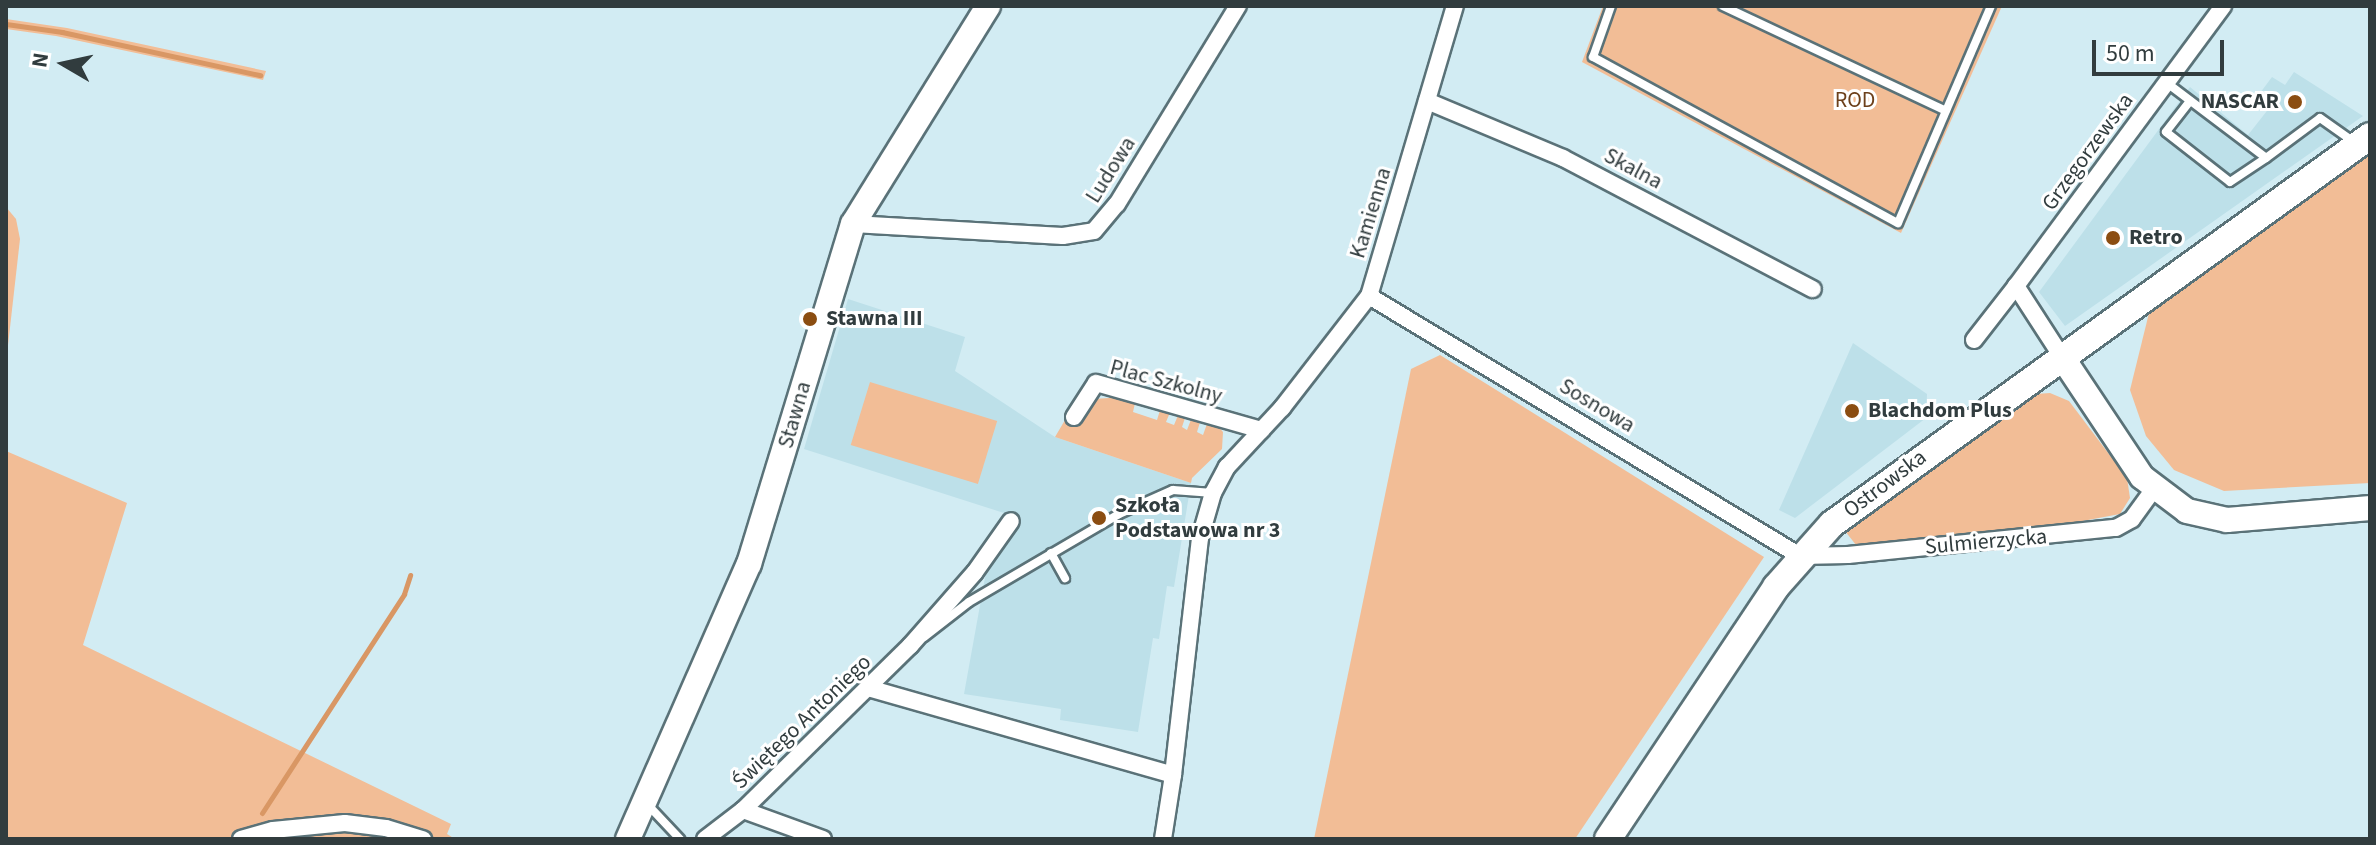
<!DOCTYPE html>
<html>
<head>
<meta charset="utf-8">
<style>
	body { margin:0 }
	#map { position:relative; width:2376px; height:845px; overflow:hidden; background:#d2ecf3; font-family:"Source Sans 3",sans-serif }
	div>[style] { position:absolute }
	.built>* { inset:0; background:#bde0e9 }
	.green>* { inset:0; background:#f2bd96; transform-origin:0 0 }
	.stream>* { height:5px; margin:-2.5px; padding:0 2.5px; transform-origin:2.5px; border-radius:2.5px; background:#d99764 }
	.roads { filter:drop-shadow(2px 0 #5a7278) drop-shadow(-2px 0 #5a7278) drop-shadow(0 2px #5a7278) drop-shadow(0 -2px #5a7278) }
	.lane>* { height:8px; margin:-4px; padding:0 4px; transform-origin:4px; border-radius:4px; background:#fff }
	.street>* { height:16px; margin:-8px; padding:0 8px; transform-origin:8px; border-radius:8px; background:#fff }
	.secondary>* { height:24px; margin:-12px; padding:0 12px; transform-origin:12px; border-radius:12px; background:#fff }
	.primary>* { height:26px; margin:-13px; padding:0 13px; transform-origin:13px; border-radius:13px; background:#fff }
	.dots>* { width:22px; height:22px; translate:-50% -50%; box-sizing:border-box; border:4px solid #fff; border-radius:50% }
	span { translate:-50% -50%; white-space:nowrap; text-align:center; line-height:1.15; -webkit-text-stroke:6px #fff; paint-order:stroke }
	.park-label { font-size:22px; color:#6d401b }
	.poi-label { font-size:22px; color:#313c3e; font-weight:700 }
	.right { translate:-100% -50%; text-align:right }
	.left { translate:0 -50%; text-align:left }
	.street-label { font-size:22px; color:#313c3e }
	.frame { position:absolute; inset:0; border:8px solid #313c3e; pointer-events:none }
	.north { position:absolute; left:24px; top:24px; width:80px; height:80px; -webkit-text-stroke:6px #fff; paint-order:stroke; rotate:279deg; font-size:22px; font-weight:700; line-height:32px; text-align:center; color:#313c3e }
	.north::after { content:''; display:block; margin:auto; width:28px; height:36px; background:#313c3e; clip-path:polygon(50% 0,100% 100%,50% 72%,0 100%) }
	.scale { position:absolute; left:2092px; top:40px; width:132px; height:36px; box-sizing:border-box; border:4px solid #313c3e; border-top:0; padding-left:10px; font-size:24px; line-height:28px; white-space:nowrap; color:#313c3e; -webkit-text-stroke:6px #fff; paint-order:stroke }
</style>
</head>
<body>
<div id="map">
	<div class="built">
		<i style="clip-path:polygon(2294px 72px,2363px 116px,2065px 326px,2039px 292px,2190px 87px,2248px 135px,2270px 107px,2257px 97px,2272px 77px,2285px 85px)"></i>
		<i style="clip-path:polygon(848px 299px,965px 337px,955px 371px,1055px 437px,1191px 483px,1174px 587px,1167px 586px,1159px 639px,1153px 638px,1138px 732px,1060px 720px,1061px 709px,964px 694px,986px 572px,1019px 522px,1004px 513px,804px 449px)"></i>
		<i style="clip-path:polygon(1853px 343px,1927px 394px,1926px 418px,1795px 518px,1779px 510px)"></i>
	</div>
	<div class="green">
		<i style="clip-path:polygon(1603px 6px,2002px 6px,1901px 233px,1582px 62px)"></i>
		<i style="clip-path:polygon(6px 19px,67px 28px,266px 71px,263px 80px,56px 36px,6px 29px)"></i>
		<i style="clip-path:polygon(2370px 153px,2370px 483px,2224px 491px,2174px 470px,2146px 436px,2130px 390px,2149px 313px)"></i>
		<i style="clip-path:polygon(6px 207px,16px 219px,20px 239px,6px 363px)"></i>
		<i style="clip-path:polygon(1440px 355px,1764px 557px,1575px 839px,1314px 839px,1411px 369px)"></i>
		<i style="left:870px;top:382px;width:133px;height:66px;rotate:17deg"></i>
		<i style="clip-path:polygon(2036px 394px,2050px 393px,2069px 401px,2127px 478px,2130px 498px,2120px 514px,2013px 534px,1856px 545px,1845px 531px)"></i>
		<i style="clip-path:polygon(1109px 398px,1136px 399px,1133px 412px,1157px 420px,1161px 407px,1171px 410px,1166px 422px,1174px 425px,1179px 413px,1186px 415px,1182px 427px,1187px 430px,1192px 417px,1201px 419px,1197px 432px,1203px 435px,1208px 421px,1215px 423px,1223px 432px,1222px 449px,1192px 478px,1191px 483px,1055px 437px,1065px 420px,1075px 425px,1093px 399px)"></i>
		<i style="clip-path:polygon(6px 451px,127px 503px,83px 645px,451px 824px,447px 834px,455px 839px,6px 839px)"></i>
	</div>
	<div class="stream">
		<i style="left:6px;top:24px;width:57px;rotate:8.1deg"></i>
		<i style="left:62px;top:32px;width:203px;rotate:12.3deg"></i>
		<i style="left:262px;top:813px;width:261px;rotate:-57deg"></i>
		<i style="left:404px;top:594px;width:20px;rotate:-72deg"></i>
	</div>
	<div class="roads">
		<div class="lane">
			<i style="left:1611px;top:6px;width:54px;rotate:109.4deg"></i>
			<i style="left:1593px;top:57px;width:347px;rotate:28.6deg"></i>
			<i style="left:1898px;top:223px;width:236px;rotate:-66.8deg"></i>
			<i style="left:1723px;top:6px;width:246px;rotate:25.2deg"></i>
			<i style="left:2167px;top:83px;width:124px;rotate:37.1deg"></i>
			<i style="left:2266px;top:158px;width:67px;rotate:-36.5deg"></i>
			<i style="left:2320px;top:118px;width:42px;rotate:35.2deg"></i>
			<i style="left:2190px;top:101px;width:39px;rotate:128deg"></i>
			<i style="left:2166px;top:132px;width:81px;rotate:38deg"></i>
			<i style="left:2230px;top:182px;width:43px;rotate:-33.7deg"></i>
			<i style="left:1051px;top:553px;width:29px;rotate:61deg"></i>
			<i style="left:924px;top:637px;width:57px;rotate:-37.9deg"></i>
			<i style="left:969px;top:602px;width:174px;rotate:-30.4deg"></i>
			<i style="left:1119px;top:514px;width:59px;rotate:-24deg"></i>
			<i style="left:1173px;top:490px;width:40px;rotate:4.3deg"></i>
			<i style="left:648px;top:805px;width:47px;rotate:46.7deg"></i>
		</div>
		<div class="street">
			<i style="left:1427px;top:101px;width:147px;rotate:22.7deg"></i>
			<i style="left:1563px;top:158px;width:282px;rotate:27.7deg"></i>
			<i style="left:853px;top:224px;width:210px;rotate:3.3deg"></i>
			<i style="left:1063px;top:236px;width:31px;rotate:-9deg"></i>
			<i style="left:1094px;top:231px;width:35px;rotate:-50deg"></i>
			<i style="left:1117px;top:204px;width:232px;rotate:-58.6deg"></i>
			<i style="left:1369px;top:296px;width:503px;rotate:31.1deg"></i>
			<i style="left:1800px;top:556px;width:48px;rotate:-1.2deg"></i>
			<i style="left:1848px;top:555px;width:269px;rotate:-5.8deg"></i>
			<i style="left:2116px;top:528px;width:18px;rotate:-29deg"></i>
			<i style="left:2132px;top:519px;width:37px;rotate:-54deg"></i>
			<i style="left:1974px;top:340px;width:68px;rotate:-52.1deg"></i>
			<i style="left:2062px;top:357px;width:85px;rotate:-122.9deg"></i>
			<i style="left:2016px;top:286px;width:348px;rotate:-53.5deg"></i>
			<i style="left:1074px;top:417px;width:40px;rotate:-57.1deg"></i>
			<i style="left:1096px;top:383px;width:172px;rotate:15.9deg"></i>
			<i style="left:868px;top:688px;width:317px;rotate:15.9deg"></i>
			<i style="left:1173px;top:775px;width:239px;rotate:-83.5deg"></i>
			<i style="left:1200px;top:538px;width:47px;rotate:-73.9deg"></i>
			<i style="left:1213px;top:493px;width:30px;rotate:-62deg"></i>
			<i style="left:1227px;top:467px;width:81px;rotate:-47deg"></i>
			<i style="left:1282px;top:408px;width:142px;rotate:-52.2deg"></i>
			<i style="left:1369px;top:296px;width:302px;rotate:-73.5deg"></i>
			<i style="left:743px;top:810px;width:85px;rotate:19.9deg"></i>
			<i style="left:241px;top:839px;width:33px;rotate:-16deg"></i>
			<i style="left:273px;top:830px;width:72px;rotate:-5.6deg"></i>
			<i style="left:345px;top:823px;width:41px;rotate:7deg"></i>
			<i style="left:386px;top:828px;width:39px;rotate:17deg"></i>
			<i style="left:705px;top:839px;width:48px;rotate:-37.3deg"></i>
			<i style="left:743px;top:810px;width:234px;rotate:-44.5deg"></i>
			<i style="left:910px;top:646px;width:98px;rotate:-48.7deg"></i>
			<i style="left:975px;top:572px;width:62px;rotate:-54.8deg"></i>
			<i style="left:1163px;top:839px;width:65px;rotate:-81.1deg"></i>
		</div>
		<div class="secondary">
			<i style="left:2062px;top:357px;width:144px;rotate:56.3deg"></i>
			<i style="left:2142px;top:477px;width:56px;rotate:37.1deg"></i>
			<i style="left:2187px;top:511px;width:41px;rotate:12.7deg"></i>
			<i style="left:2227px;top:520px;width:144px;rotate:-4.8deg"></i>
			<i style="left:628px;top:839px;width:300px;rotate:-66.3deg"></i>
			<i style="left:749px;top:564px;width:356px;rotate:-73deg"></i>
			<i style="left:853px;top:224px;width:256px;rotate:-58.2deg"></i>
		</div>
		<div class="primary">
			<i style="left:1608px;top:839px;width:303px;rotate:-56.3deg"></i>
			<i style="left:1776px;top:587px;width:84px;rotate:-48.4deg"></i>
			<i style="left:1832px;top:524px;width:663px;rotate:-35.8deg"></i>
		</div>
	</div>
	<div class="dots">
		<i style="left:2295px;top:102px;background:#8b4d11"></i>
		<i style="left:2113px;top:238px;background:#8b4d11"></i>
		<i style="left:810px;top:319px;background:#8b4d11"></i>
		<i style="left:1852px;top:411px;background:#8b4d11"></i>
		<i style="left:1099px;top:518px;background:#8b4d11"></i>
	</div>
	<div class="park-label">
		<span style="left:1855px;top:101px">ROD</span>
	</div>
	<div class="poi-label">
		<span class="right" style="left:2279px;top:102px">NASCAR</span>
		<span class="left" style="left:2129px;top:238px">Retro</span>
		<span class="left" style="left:826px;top:319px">Stawna III</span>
		<span class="left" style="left:1868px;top:411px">Blachdom Plus</span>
		<span class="left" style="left:1115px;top:518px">Szkoła<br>Podstawowa nr 3</span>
	</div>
	<div class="street-label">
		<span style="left:2088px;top:152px;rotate:-54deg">Grzegorzewska</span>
		<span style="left:1633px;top:169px;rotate:28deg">Skalna</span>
		<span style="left:1111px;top:170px;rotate:-58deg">Ludowa</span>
		<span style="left:1371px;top:213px;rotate:-73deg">Kamienna</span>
		<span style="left:1166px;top:382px;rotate:15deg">Plac Szkolny</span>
		<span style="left:1597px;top:406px;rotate:31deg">Sosnowa</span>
		<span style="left:795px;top:415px;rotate:-74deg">Stawna</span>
		<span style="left:1885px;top:484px;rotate:-37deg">Ostrowska</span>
		<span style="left:1986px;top:542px;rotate:-5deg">Sulmierzycka</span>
		<span style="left:802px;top:722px;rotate:-44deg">Świętego Antoniego</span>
	</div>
	<div class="frame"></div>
	<div class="north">N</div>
	<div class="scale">50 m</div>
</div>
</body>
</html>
